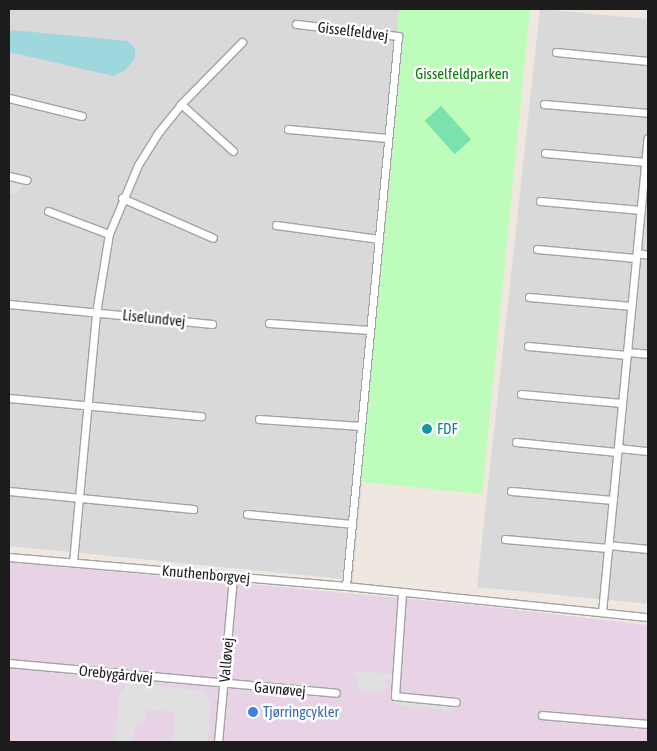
<!DOCTYPE html>
<html>
<head>
<meta charset="utf-8">
<style>
	body { margin:0 }
	#map { position:relative; width:657px; height:751px; overflow:hidden; background:#eee8e1; font-family:"Asap Condensed",sans-serif }
	div>[style] { position:absolute }
	.residential>* { inset:0; background:#dad9d9 }
	.industrial>* { inset:0; background:#e7d2e6 }
	.park>* { inset:0; background:#bdfcba }
	.pitch>* { inset:0; background:#7ae2ae; transform-origin:0 0 }
	.parking>* { inset:0; background:#e0e0e0 }
	.water>* { inset:0; background:#9fd7de }
	.roads { filter:drop-shadow(1px 0 #a3a3a3) drop-shadow(-1px 0 #a3a3a3) drop-shadow(0 1px #a3a3a3) drop-shadow(0 -1px #a3a3a3) }
	.minor>* { height:7px; margin:-3.5px; padding:0 3.5px; transform-origin:3.5px; border-radius:3.5px; background:#fff }
	.dots>* { width:14px; height:14px; translate:-50% -50%; box-sizing:border-box; border:2px solid #fff; border-radius:50% }
	span { translate:-50% -50%; white-space:nowrap; text-align:center; line-height:1.15; -webkit-text-stroke:5px #fff; paint-order:stroke }
	.street-label { font-size:15px; color:#1c1c1c }
	.park-label { font-size:15px; color:#0a7d06 }
	.culture-label { font-size:15px; color:#0d838f }
	.left { translate:0 -50%; text-align:left }
	.shop-label { font-size:15px; color:#366cbe }
	.frame { position:absolute; inset:0; border:10px solid #1c1c1c; pointer-events:none }
</style>
</head>
<body>
<div id="map">
	<div class="residential">
		<i style="clip-path:polygon(9px 9px,399px 9px,397px 31px,404px 32px,353px 580px,9px 546px)"></i>
		<i style="clip-path:polygon(540px 9px,648px 19px,648px 604px,477px 587px)"></i>
	</div>
	<div class="industrial">
		<i style="clip-path:polygon(9px 562px,464px 604px,648px 625px,648px 742px,9px 742px)"></i>
	</div>
	<div class="park">
		<i style="clip-path:polygon(399px 9px,530px 9px,482px 494px,361px 482px,404px 32px,397px 31px)"></i>
	</div>
	<div class="pitch">
		<i style="left:441px;top:106px;width:45px;height:22px;rotate:48deg"></i>
	</div>
	<div class="parking">
		<i style="clip-path:polygon(9px 180px,25px 184px,16px 194px,9px 193px)"></i>
		<i style="clip-path:polygon(355px 671px,392px 674px,391px 680px,386px 680px,384px 693px,357px 690px,358px 677px,354px 676px)"></i>
		<i style="clip-path:polygon(126px 682px,202px 691px,211px 701px,208px 742px,173px 742px,175px 712px,146px 709px,144px 724px,135px 724px,133px 742px,114px 742px,120px 691px,124px 691px)"></i>
		<i style="clip-path:polygon(395px 700px,452px 705px,452px 711px,395px 705px)"></i>
	</div>
	<div class="water">
		<i style="clip-path:polygon(12px 30px,127px 41px,135px 48px,135px 58px,126px 70px,113px 76px,9px 52px,9px 34px)"></i>
	</div>
	<div class="roads">
		<div class="minor">
			<i style="left:296px;top:24px;width:103px;rotate:6.7deg"></i>
			<i style="left:398px;top:36px;width:552px;rotate:95.4deg"></i>
			<i style="left:556px;top:52px;width:92px;rotate:5.6deg"></i>
			<i style="left:9px;top:98px;width:75px;rotate:13.9deg"></i>
			<i style="left:181px;top:104px;width:70px;rotate:42.1deg"></i>
			<i style="left:544px;top:104px;width:104px;rotate:4.9deg"></i>
			<i style="left:288px;top:129px;width:100px;rotate:5.1deg"></i>
			<i style="left:545px;top:153px;width:101px;rotate:5.1deg"></i>
			<i style="left:9px;top:176px;width:18px;rotate:13deg"></i>
			<i style="left:122px;top:198px;width:99px;rotate:23.7deg"></i>
			<i style="left:540px;top:201px;width:101px;rotate:5.1deg"></i>
			<i style="left:48px;top:211px;width:65px;rotate:20.7deg"></i>
			<i style="left:276px;top:225px;width:104px;rotate:7.7deg"></i>
			<i style="left:537px;top:249px;width:99px;rotate:5.2deg"></i>
			<i style="left:637px;top:253px;width:11px;rotate:10deg"></i>
			<i style="left:529px;top:297px;width:103px;rotate:5deg"></i>
			<i style="left:9px;top:304px;width:204px;rotate:5.6deg"></i>
			<i style="left:269px;top:323px;width:101px;rotate:4deg"></i>
			<i style="left:528px;top:346px;width:99px;rotate:5.2deg"></i>
			<i style="left:627px;top:352px;width:21px;rotate:5deg"></i>
			<i style="left:521px;top:394px;width:101px;rotate:5.1deg"></i>
			<i style="left:9px;top:398px;width:193px;rotate:5.4deg"></i>
			<i style="left:259px;top:419px;width:102px;rotate:3.9deg"></i>
			<i style="left:516px;top:442px;width:101px;rotate:5.7deg"></i>
			<i style="left:618px;top:448px;width:30px;rotate:6deg"></i>
			<i style="left:9px;top:491px;width:185px;rotate:5.6deg"></i>
			<i style="left:511px;top:491px;width:102px;rotate:5deg"></i>
			<i style="left:247px;top:514px;width:105px;rotate:5.4deg"></i>
			<i style="left:505px;top:539px;width:103px;rotate:5deg"></i>
			<i style="left:608px;top:545px;width:40px;rotate:5.7deg"></i>
			<i style="left:9px;top:557px;width:338px;rotate:4.9deg"></i>
			<i style="left:346px;top:586px;width:304px;rotate:5.9deg"></i>
			<i style="left:73px;top:562px;width:250px;rotate:-84.7deg"></i>
			<i style="left:96px;top:313px;width:80px;rotate:-80.7deg"></i>
			<i style="left:109px;top:234px;width:75px;rotate:-67.2deg"></i>
			<i style="left:138px;top:165px;width:36px;rotate:-58deg"></i>
			<i style="left:157px;top:134px;width:38px;rotate:-51deg"></i>
			<i style="left:181px;top:104px;width:87px;rotate:-45.5deg"></i>
			<i style="left:402px;top:593px;width:103px;rotate:93.9deg"></i>
			<i style="left:395px;top:696px;width:61px;rotate:5.6deg"></i>
			<i style="left:602px;top:612px;width:476px;rotate:-84.5deg"></i>
			<i style="left:9px;top:663px;width:328px;rotate:5.2deg"></i>
			<i style="left:542px;top:715px;width:106px;rotate:4.9deg"></i>
			<i style="left:218px;top:742px;width:166px;rotate:-84.8deg"></i>
		</div>
	</div>
	<div class="dots">
		<i style="left:427px;top:429px;background:#0f9aa8"></i>
		<i style="left:253px;top:712px;background:#3f7fe0"></i>
	</div>
	<div class="street-label">
		<span style="left:353px;top:31px;rotate:7deg">Gisselfeldvej</span>
		<span style="left:154px;top:318px;rotate:6deg">Liselundvej</span>
		<span style="left:206px;top:574px;rotate:5deg">Knuthenborgvej</span>
		<span style="left:226px;top:660px;rotate:-85deg">Valløvej</span>
		<span style="left:116px;top:674px;rotate:6deg">Orebygårdvej</span>
		<span style="left:280px;top:689px;rotate:5deg">Gavnøvej</span>
	</div>
	<div class="park-label">
		<span style="left:462px;top:74px">Gisselfeldparken</span>
	</div>
	<div class="culture-label">
		<span class="left" style="left:437px;top:429px">FDF</span>
	</div>
	<div class="shop-label">
		<span class="left" style="left:263px;top:712px">Tjørringcykler</span>
	</div>
	<div class="frame"></div>
</div>
</body>
</html>
